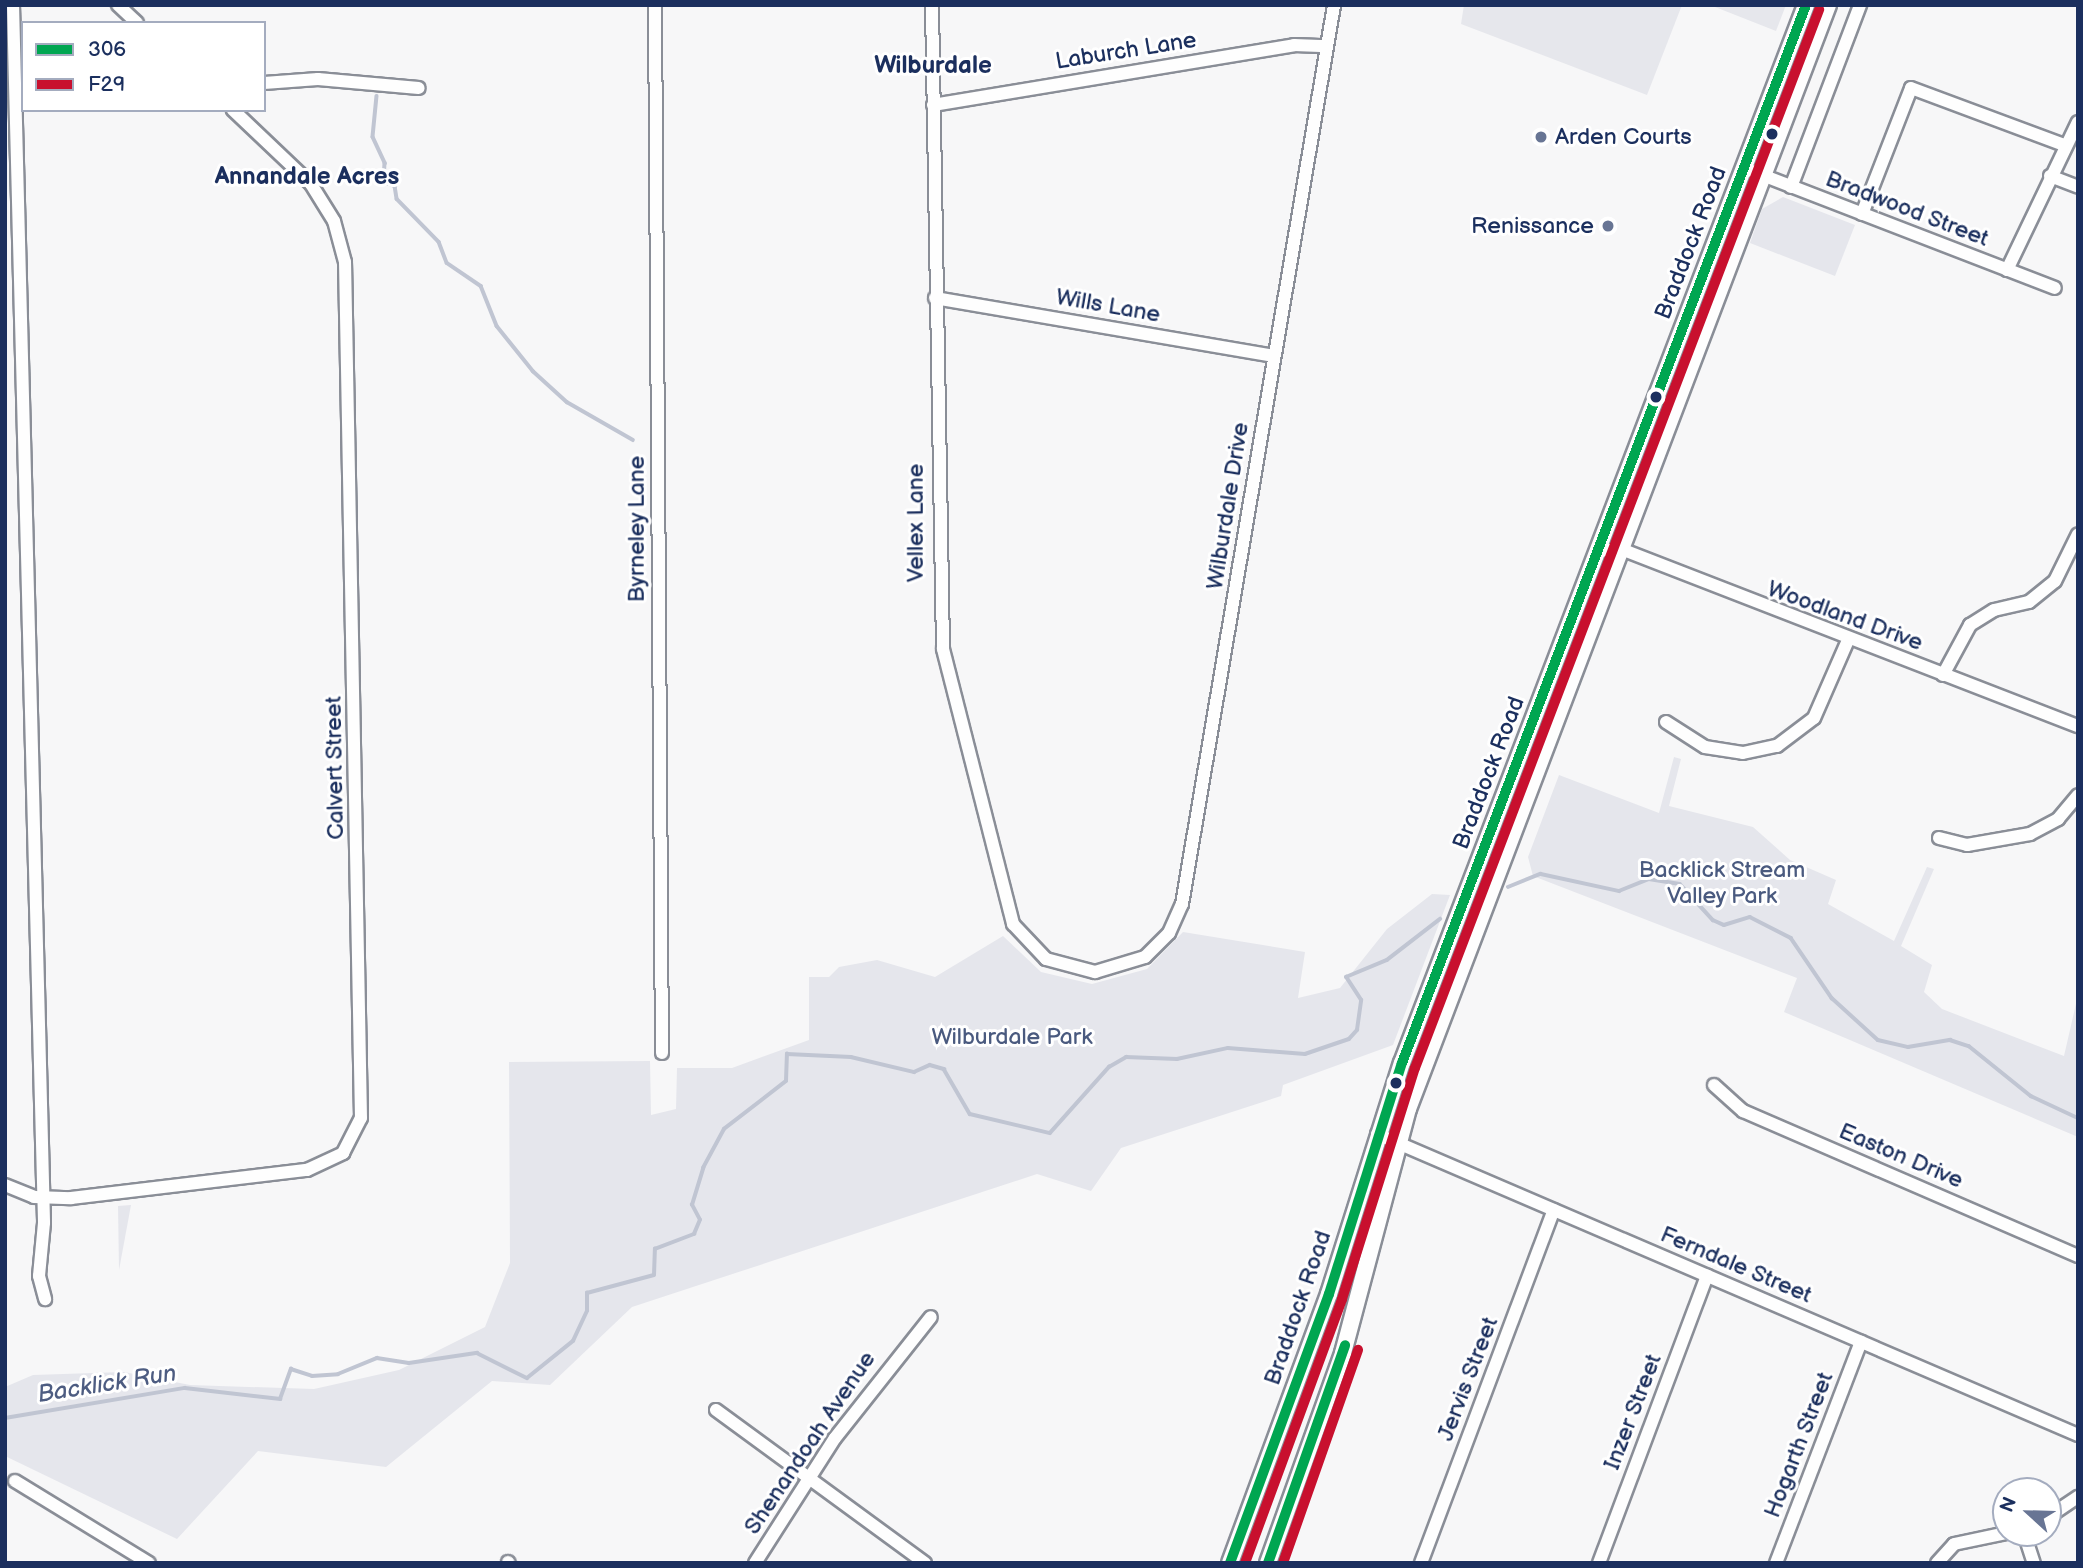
<!DOCTYPE html>
<html>
<head>
<meta charset="utf-8">
<style>
	body { margin:0 }
	#map { position:relative; width:2083px; height:1568px; overflow:hidden; background:#f7f7f8; font-family:"Balsamiq Sans",sans-serif }
	div>[style] { position:absolute }
	.built>* { inset:0; background:#e6e7ec }
	.green>* { inset:0; background:#e5e6ec }
	.stream>* { height:3.5px; margin:-1.75px; padding:0 1.75px; transform-origin:1.75px; border-radius:1.75px; background:#c0c5d2 }
	.roads { filter:drop-shadow(2px 0 #8a8e97) drop-shadow(-2px 0 #8a8e97) drop-shadow(0 2px #8a8e97) drop-shadow(0 -2px #8a8e97) }
	.minor>* { height:12px; margin:-6px; padding:0 6px; transform-origin:6px; border-radius:6px; background:#fefefe }
	.major>* { height:16px; margin:-8px; padding:0 8px; transform-origin:8px; border-radius:8px; background:#fefefe }
	.bus-1>* { height:10px; margin:-5px; padding:0 5px; transform-origin:5px; border-radius:5px; background:#00a651 }
	.bus-2>* { height:10px; margin:-5px; padding:0 5px; transform-origin:5px; border-radius:5px; background:#c8102e }
	.dots>* { width:19px; height:19px; translate:-50% -50%; box-sizing:border-box; border:4px solid #fff; border-radius:50% }
	span { translate:-50% -50%; white-space:nowrap; text-align:center; line-height:1.15; -webkit-text-stroke:6px #fff; paint-order:stroke }
	.street-label { font-size:23px; color:#1b2f5e }
	.poi-label { font-size:23px; color:#1b2f5e }
	.left { translate:0 -50%; text-align:left }
	.right { translate:-100% -50%; text-align:right }
	.park-label { font-size:23px; color:#4a5a7f }
	.neighbourhood-label { font-size:24px; color:#1b2f5e; font-weight:700 }
	.water-label { font-size:24px; color:#4d5c81; font-style:italic }
	.frame { position:absolute; inset:0; border:7px solid #1b2f5e; pointer-events:none }
	.legend { position:absolute; left:21px; top:21px; width:245px; height:91px; box-sizing:border-box; background:#fff; border:2px solid #a4acbf; margin:0; padding:9px 12px; list-style:none; font-size:21px; color:#1b2f5e }
	.legend li { display:flex; align-items:center; gap:14px; height:35px }
	.legend b { width:35px; border:2px solid #a4acbf }
	.north { position:absolute; left:1992px; top:1477px; width:70px; height:70px; box-sizing:border-box; background:#fff; border:2px solid #a4acbf; border-radius:50%; rotate:292deg; font-size:19px; font-weight:700; line-height:28px; text-align:center; color:#1b2f5e }
	.north::after { content:''; display:block; margin:auto; width:24px; height:32px; background:#687594; clip-path:polygon(50% 0,100% 100%,50% 72%,0 100%) }
</style>
</head>
<body>
<div id="map">
	<div class="built">
		<i style="clip-path:polygon(1464px 5px,1682px 5px,1647px 95px,1461px 24px)"></i>
		<i style="clip-path:polygon(1710px 5px,1786px 5px,1776px 31px)"></i>
	</div>
	<div class="green">
		<i style="clip-path:polygon(1783px 197px,1855px 225px,1835px 276px,1750px 243px,1762px 209px)"></i>
		<i style="clip-path:polygon(1674px 757px,1681px 759px,1669px 806px,1753px 827px,1790px 860px,1836px 880px,1828px 904px,1894px 941px,1927px 867px,1934px 869px,1901px 946px,1932px 965px,1924px 992px,1942px 1009px,2064px 1056px,2078px 995px,2078px 1137px,1784px 1012px,1797px 978px,1533px 876px,1528px 857px,1559px 775px,1659px 813px)"></i>
		<i style="clip-path:polygon(1432px 894px,1450px 895px,1393px 1045px,1283px 1085px,1281px 1096px,1121px 1148px,1091px 1191px,1037px 1174px,632px 1307px,550px 1385px,492px 1381px,386px 1467px,258px 1451px,177px 1539px,5px 1456px,5px 1387px,33px 1375px,124px 1372px,190px 1385px,314px 1389px,399px 1370px,485px 1327px,510px 1263px,509px 1062px,650px 1061px,651px 1115px,676px 1109px,677px 1068px,732px 1068px,809px 1040px,809px 977px,829px 977px,839px 967px,877px 960px,935px 977px,1003px 936px,1041px 972px,1092px 984px,1147px 969px,1183px 932px,1305px 952px,1298px 998px,1340px 988px,1387px 929px)"></i>
		<i style="clip-path:polygon(131px 1205px,119px 1270px,118px 1206px)"></i>
	</div>
	<div class="stream">
		<i style="left:377px;top:96px;width:41px;rotate:95.6deg"></i>
		<i style="left:373px;top:137px;width:29px;rotate:65deg"></i>
		<i style="left:385px;top:163px;width:19px;rotate:93deg"></i>
		<i style="left:384px;top:182px;width:12px;rotate:20deg"></i>
		<i style="left:395px;top:186px;width:13px;rotate:81deg"></i>
		<i style="left:397px;top:199px;width:60px;rotate:45.7deg"></i>
		<i style="left:439px;top:242px;width:22px;rotate:69deg"></i>
		<i style="left:447px;top:263px;width:41px;rotate:34.1deg"></i>
		<i style="left:481px;top:286px;width:43px;rotate:68.2deg"></i>
		<i style="left:497px;top:326px;width:58px;rotate:51.3deg"></i>
		<i style="left:533px;top:371px;width:46px;rotate:42.4deg"></i>
		<i style="left:567px;top:402px;width:76px;rotate:29.9deg"></i>
		<i style="left:1508px;top:887px;width:35px;rotate:-22deg"></i>
		<i style="left:1541px;top:874px;width:80px;rotate:12.3deg"></i>
		<i style="left:1619px;top:891px;width:32px;rotate:-22deg"></i>
		<i style="left:1649px;top:879px;width:31px;rotate:9deg"></i>
		<i style="left:1680px;top:884px;width:49px;rotate:47.5deg"></i>
		<i style="left:1713px;top:920px;width:12px;rotate:24deg"></i>
		<i style="left:1724px;top:925px;width:27px;rotate:-17deg"></i>
		<i style="left:1750px;top:917px;width:46px;rotate:27.1deg"></i>
		<i style="left:1791px;top:938px;width:73px;rotate:55.7deg"></i>
		<i style="left:1832px;top:998px;width:62px;rotate:42.4deg"></i>
		<i style="left:1878px;top:1040px;width:31px;rotate:13deg"></i>
		<i style="left:1908px;top:1047px;width:43px;rotate:-9.5deg"></i>
		<i style="left:1950px;top:1040px;width:20px;rotate:18deg"></i>
		<i style="left:1969px;top:1046px;width:80px;rotate:38.9deg"></i>
		<i style="left:2031px;top:1096px;width:52px;rotate:25.1deg"></i>
		<i style="left:5px;top:1418px;width:182px;rotate:-9.5deg"></i>
		<i style="left:185px;top:1388px;width:96px;rotate:6.6deg"></i>
		<i style="left:280px;top:1399px;width:32px;rotate:-70deg"></i>
		<i style="left:291px;top:1369px;width:22px;rotate:18deg"></i>
		<i style="left:312px;top:1376px;width:26px;rotate:-4deg"></i>
		<i style="left:338px;top:1374px;width:42px;rotate:-22.3deg"></i>
		<i style="left:377px;top:1358px;width:32px;rotate:9deg"></i>
		<i style="left:409px;top:1363px;width:69px;rotate:-8.4deg"></i>
		<i style="left:477px;top:1353px;width:56px;rotate:26.6deg"></i>
		<i style="left:527px;top:1378px;width:59px;rotate:-38.8deg"></i>
		<i style="left:573px;top:1341px;width:33px;rotate:-65deg"></i>
		<i style="left:587px;top:1311px;width:18px;rotate:-90deg"></i>
		<i style="left:587px;top:1293px;width:69px;rotate:-15deg"></i>
		<i style="left:654px;top:1275px;width:26px;rotate:-88deg"></i>
		<i style="left:655px;top:1249px;width:42px;rotate:-21deg"></i>
		<i style="left:694px;top:1234px;width:15px;rotate:-67deg"></i>
		<i style="left:700px;top:1220px;width:17px;rotate:-118deg"></i>
		<i style="left:692px;top:1205px;width:39px;rotate:-73deg"></i>
		<i style="left:703px;top:1168px;width:44px;rotate:-61.7deg"></i>
		<i style="left:724px;top:1129px;width:78px;rotate:-37.7deg"></i>
		<i style="left:786px;top:1081px;width:27px;rotate:-88deg"></i>
		<i style="left:787px;top:1054px;width:64px;rotate:2.7deg"></i>
		<i style="left:851px;top:1057px;width:65px;rotate:13.4deg"></i>
		<i style="left:914px;top:1072px;width:17px;rotate:-24deg"></i>
		<i style="left:930px;top:1065px;width:15px;rotate:16deg"></i>
		<i style="left:944px;top:1069px;width:52px;rotate:60deg"></i>
		<i style="left:970px;top:1114px;width:82px;rotate:13.4deg"></i>
		<i style="left:1050px;top:1133px;width:89px;rotate:-48.2deg"></i>
		<i style="left:1109px;top:1067px;width:20px;rotate:-30deg"></i>
		<i style="left:1126px;top:1057px;width:51px;rotate:2.2deg"></i>
		<i style="left:1177px;top:1059px;width:52px;rotate:-12.2deg"></i>
		<i style="left:1228px;top:1048px;width:77px;rotate:4.5deg"></i>
		<i style="left:1305px;top:1054px;width:46px;rotate:-18.8deg"></i>
		<i style="left:1349px;top:1039px;width:12px;rotate:-48deg"></i>
		<i style="left:1357px;top:1030px;width:30px;rotate:-82deg"></i>
		<i style="left:1361px;top:1000px;width:27px;rotate:-123deg"></i>
		<i style="left:1346px;top:977px;width:44px;rotate:-22.5deg"></i>
		<i style="left:1387px;top:960px;width:67px;rotate:-37.7deg"></i>
	</div>
	<div class="roads">
		<div class="minor">
			<i style="left:13px;top:5px;width:1218px;rotate:88.54deg"></i>
			<i style="left:44px;top:1223px;width:53px;rotate:95.4deg"></i>
			<i style="left:39px;top:1276px;width:24px;rotate:75deg"></i>
			<i style="left:118px;top:5px;width:26px;rotate:43deg"></i>
			<i style="left:655px;top:5px;width:1048px;rotate:89.62deg"></i>
			<i style="left:932px;top:5px;width:644px;rotate:89.02deg"></i>
			<i style="left:943px;top:649px;width:284px;rotate:75.7deg"></i>
			<i style="left:1013px;top:924px;width:48px;rotate:46.7deg"></i>
			<i style="left:1046px;top:959px;width:51px;rotate:14.9deg"></i>
			<i style="left:1095px;top:972px;width:52px;rotate:-16.7deg"></i>
			<i style="left:1145px;top:957px;width:34px;rotate:-45deg"></i>
			<i style="left:1169px;top:933px;width:32px;rotate:-66deg"></i>
			<i style="left:1182px;top:904px;width:912px;rotate:-80.4deg"></i>
			<i style="left:264px;top:83px;width:54px;rotate:-4.2deg"></i>
			<i style="left:318px;top:79px;width:101px;rotate:5.1deg"></i>
			<i style="left:933px;top:105px;width:366px;rotate:-9.4deg"></i>
			<i style="left:1294px;top:45px;width:33px;rotate:2deg"></i>
			<i style="left:1744px;top:168px;width:333px;rotate:21.1deg"></i>
			<i style="left:2050px;top:176px;width:30px;rotate:21deg"></i>
			<i style="left:1791px;top:187px;width:195px;rotate:-69.2deg"></i>
			<i style="left:1862px;top:214px;width:135px;rotate:-68.7deg"></i>
			<i style="left:1911px;top:88px;width:163px;rotate:20.4deg"></i>
			<i style="left:2007px;top:270px;width:164px;rotate:-64.4deg"></i>
			<i style="left:935px;top:298px;width:344px;rotate:9.7deg"></i>
			<i style="left:1598px;top:551px;width:23px;rotate:-5deg"></i>
			<i style="left:1621px;top:549px;width:490px;rotate:21.2deg"></i>
			<i style="left:1943px;top:675px;width:57px;rotate:-61.6deg"></i>
			<i style="left:1970px;top:625px;width:28px;rotate:-32deg"></i>
			<i style="left:1994px;top:610px;width:36px;rotate:-13deg"></i>
			<i style="left:2029px;top:602px;width:33px;rotate:-39deg"></i>
			<i style="left:2055px;top:581px;width:52px;rotate:-63.9deg"></i>
			<i style="left:1666px;top:722px;width:46px;rotate:32.7deg"></i>
			<i style="left:1705px;top:747px;width:38px;rotate:9deg"></i>
			<i style="left:1743px;top:753px;width:35px;rotate:-12deg"></i>
			<i style="left:1777px;top:746px;width:46px;rotate:-37.1deg"></i>
			<i style="left:1814px;top:718px;width:85px;rotate:-66.4deg"></i>
			<i style="left:1939px;top:838px;width:29px;rotate:14deg"></i>
			<i style="left:1967px;top:845px;width:64px;rotate:-9.9deg"></i>
			<i style="left:2030px;top:834px;width:32px;rotate:-28deg"></i>
			<i style="left:2058px;top:819px;width:31px;rotate:-50deg"></i>
			<i style="left:1714px;top:1085px;width:39px;rotate:42deg"></i>
			<i style="left:1743px;top:1111px;width:365px;rotate:23.4deg"></i>
			<i style="left:1377px;top:1134px;width:763px;rotate:23.24deg"></i>
			<i style="left:5px;top:1185px;width:31px;rotate:22deg"></i>
			<i style="left:34px;top:1197px;width:37px;rotate:2deg"></i>
			<i style="left:71px;top:1198px;width:238px;rotate:-6.8deg"></i>
			<i style="left:307px;top:1170px;width:40px;rotate:-25deg"></i>
			<i style="left:343px;top:1153px;width:39px;rotate:-63deg"></i>
			<i style="left:361px;top:1118px;width:856px;rotate:-91.07deg"></i>
			<i style="left:345px;top:262px;width:42px;rotate:-105deg"></i>
			<i style="left:334px;top:221px;width:44px;rotate:-121.9deg"></i>
			<i style="left:311px;top:184px;width:108px;rotate:-136.5deg"></i>
			<i style="left:716px;top:1410px;width:259px;rotate:36.2deg"></i>
			<i style="left:15px;top:1481px;width:157px;rotate:31.5deg"></i>
			<i style="left:2048px;top:1517px;width:36px;rotate:-34deg"></i>
			<i style="left:2024px;top:1533px;width:32px;rotate:72deg"></i>
			<i style="left:508px;top:1562px;width:1px;rotate:45deg"></i>
			<i style="left:755px;top:1563px;width:148px;rotate:-57.4deg"></i>
			<i style="left:835px;top:1438px;width:154px;rotate:-51.6deg"></i>
			<i style="left:1421px;top:1563px;width:377px;rotate:-69.4deg"></i>
			<i style="left:1599px;top:1563px;width:307px;rotate:-69.4deg"></i>
			<i style="left:1776px;top:1563px;width:237px;rotate:-69deg"></i>
			<i style="left:1937px;top:1563px;width:25px;rotate:-48deg"></i>
			<i style="left:1954px;top:1544px;width:53px;rotate:-11.9deg"></i>
		</div>
		<div class="major">
			<i style="left:1230px;top:1563px;width:287px;rotate:-69.8deg"></i>
			<i style="left:1329px;top:1294px;width:242px;rotate:-72.5deg"></i>
			<i style="left:1402px;top:1063px;width:1133px;rotate:-69.1deg"></i>
			<i style="left:1268px;top:1563px;width:223px;rotate:-70.3deg"></i>
			<i style="left:1343px;top:1353px;width:253px;rotate:-75.1deg"></i>
			<i style="left:1408px;top:1109px;width:1181px;rotate:-69.17deg"></i>
		</div>
	</div>
	<div class="bus-1">
		<i style="left:1230px;top:1563px;width:287px;rotate:-69.8deg"></i>
		<i style="left:1329px;top:1294px;width:242px;rotate:-72.5deg"></i>
		<i style="left:1402px;top:1063px;width:1133px;rotate:-69.1deg"></i>
		<i style="left:1268px;top:1563px;width:231px;rotate:-70.5deg"></i>
	</div>
	<div class="bus-2">
		<i style="left:1245px;top:1563px;width:281px;rotate:-69.8deg"></i>
		<i style="left:1342px;top:1299px;width:242px;rotate:-72.5deg"></i>
		<i style="left:1415px;top:1068px;width:1133px;rotate:-69.1deg"></i>
		<i style="left:1283px;top:1563px;width:226px;rotate:-70.6deg"></i>
	</div>
	<div class="dots">
		<i style="left:1772px;top:134px;background:#1b2f5e"></i>
		<i style="left:1541px;top:137px;background:#687594"></i>
		<i style="left:1608px;top:226px;background:#687594"></i>
		<i style="left:1656px;top:397px;background:#1b2f5e"></i>
		<i style="left:1396px;top:1083px;background:#1b2f5e"></i>
	</div>
	<div class="street-label">
		<span style="left:1126px;top:51px;rotate:-9deg">Laburch Lane</span>
		<span style="left:1907px;top:209px;rotate:21deg">Bradwood Street</span>
		<span style="left:1691px;top:243px;rotate:-69deg">Braddock Road</span>
		<span style="left:1108px;top:306px;rotate:10deg">Wills Lane</span>
		<span style="left:1228px;top:506px;rotate:-81deg">Wilburdale Drive</span>
		<span style="left:916px;top:523px;rotate:-90deg">Vellex Lane</span>
		<span style="left:637px;top:529px;rotate:-90deg">Byrneley Lane</span>
		<span style="left:1845px;top:616px;rotate:20deg">Woodland Drive</span>
		<span style="left:335px;top:768px;rotate:-91deg">Calvert Street</span>
		<span style="left:1489px;top:773px;rotate:-69deg">Braddock Road</span>
		<span style="left:1901px;top:1156px;rotate:23deg">Easton Drive</span>
		<span style="left:1736px;top:1265px;rotate:23deg">Ferndale Street</span>
		<span style="left:1298px;top:1308px;rotate:-71deg">Braddock Road</span>
		<span style="left:1468px;top:1379px;rotate:-69deg">Jervis Street</span>
		<span style="left:1633px;top:1412px;rotate:-69deg">Inzer Street</span>
		<span style="left:810px;top:1443px;rotate:-56deg">Shenandoah Avenue</span>
		<span style="left:1799px;top:1445px;rotate:-69deg">Hogarth Street</span>
	</div>
	<div class="poi-label">
		<span class="left" style="left:1555px;top:137px">Arden Courts</span>
		<span class="right" style="left:1594px;top:226px">Renissance</span>
	</div>
	<div class="park-label">
		<span style="left:1722px;top:883px">Backlick Stream<br>Valley Park</span>
		<span style="left:1012px;top:1037px">Wilburdale Park</span>
	</div>
	<div class="neighbourhood-label">
		<span style="left:933px;top:66px">Wilburdale</span>
		<span style="left:307px;top:177px">Annandale Acres</span>
	</div>
	<div class="water-label">
		<span style="left:107px;top:1384px;rotate:-9deg">Backlick Run</span>
	</div>
	<div class="frame"></div>
	<ul class="legend">
	<li><b style="height:9px;background:#00a651"></b>306</li>
	<li><b style="height:9px;background:#c8102e"></b>F29</li>
	</ul>
	<div class="north">N</div>
</div>
</body>
</html>
